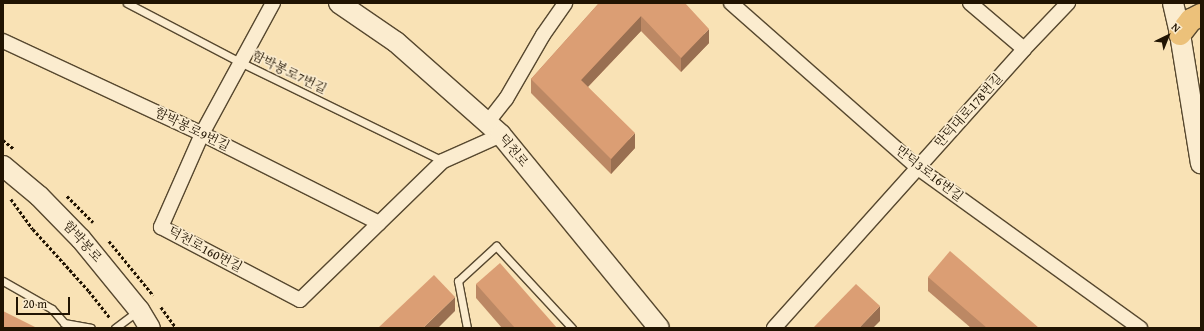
<!DOCTYPE html>
<html>
<head>
<meta charset="utf-8">
<style>
	body { margin:0 }
	#map { position:relative; width:1204px; height:331px; overflow:hidden; background:#f9e2b5; font-family:"Gentium Book Plus","Noto Serif KR",serif }
	div>[style] { position:absolute }
	.path>* { height:2.5px; margin-top:-1.25px; transform-origin:0; background:repeating-linear-gradient(90deg,#211402 0 3px,transparent 0 5px) }
	.roads { filter:drop-shadow(1px 0 #57482f) drop-shadow(-1px 0 #57482f) drop-shadow(0 1px #57482f) drop-shadow(0 -1px #57482f) }
	.service>* { height:7px; margin:-3.5px; padding:0 3.5px; transform-origin:3.5px; border-radius:3.5px; background:#fbeccf }
	.minor>* { height:14px; margin:-7px; padding:0 7px; transform-origin:7px; border-radius:7px; background:#fbeccf }
	.secondary>* { height:20px; margin:-10px; padding:0 10px; transform-origin:10px; border-radius:10px; background:#fbeccf }
	.primary>* { height:22px; margin:-11px; padding:0 11px; transform-origin:11px; border-radius:11px; background:#ecc17a }
	.wall>* { inset:0; background:#bc8864 }
	.shaded-wall>* { inset:0; background:#996f51 }
	.building>* { inset:0; background:#db9e74 }
	span { translate:-50% -50%; white-space:nowrap; text-align:center; line-height:1.15; -webkit-text-stroke:3.5px #fbeccf; paint-order:stroke }
	.street-label { font-size:13px; color:#211402 }
	.frame { position:absolute; inset:0; border:4px solid #211402; pointer-events:none }
	.north { position:absolute; left:1148px; top:16px; width:40px; height:40px; -webkit-text-stroke:3px #fbeccf; paint-order:stroke; rotate:43deg; font-size:11px; font-weight:700; line-height:16px; text-align:center; color:#211402 }
	.north::after { content:''; display:block; margin:auto; width:14px; height:18px; background:#211402; clip-path:polygon(50% 0,100% 100%,50% 72%,0 100%) }
	.scale { position:absolute; left:16px; top:297px; width:54px; height:18px; box-sizing:border-box; border:2px solid #211402; border-top:0; padding-left:5px; font-size:12px; line-height:14px; white-space:nowrap; color:#211402; -webkit-text-stroke:3px #fbeccf; paint-order:stroke }
</style>
</head>
<body>
<div id="map">
	<div class="path">
		<i style="left:3px;top:140px;width:14px;rotate:39deg"></i>
		<i style="left:67px;top:196px;width:37px;rotate:45deg"></i>
		<i style="left:11px;top:199px;width:37px;rotate:54deg"></i>
		<i style="left:33px;top:229px;width:84px;rotate:47.9deg"></i>
		<i style="left:89px;top:291px;width:34px;rotate:52deg"></i>
		<i style="left:109px;top:241px;width:70px;rotate:50.8deg"></i>
		<i style="left:161px;top:307px;width:26px;rotate:54deg"></i>
	</div>
	<div class="roads">
		<div class="service">
			<i style="left:127px;top:3px;width:130px;rotate:27.6deg"></i>
			<i style="left:242px;top:63px;width:224px;rotate:26deg"></i>
			<i style="left:3px;top:281px;width:56px;rotate:29.7deg"></i>
			<i style="left:52px;top:309px;width:18px;rotate:49deg"></i>
			<i style="left:64px;top:323px;width:27px;rotate:10deg"></i>
			<i style="left:115px;top:328px;width:30px;rotate:-37deg"></i>
			<i style="left:467px;top:328px;width:48px;rotate:-100.8deg"></i>
			<i style="left:458px;top:281px;width:52px;rotate:-42.6deg"></i>
			<i style="left:496px;top:246px;width:112px;rotate:47.2deg"></i>
		</div>
		<div class="minor">
			<i style="left:273px;top:3px;width:149px;rotate:118.5deg"></i>
			<i style="left:202px;top:134px;width:102px;rotate:113.8deg"></i>
			<i style="left:161px;top:227px;width:157px;rotate:27.7deg"></i>
			<i style="left:300px;top:300px;width:199px;rotate:-44.2deg"></i>
			<i style="left:443px;top:161px;width:64px;rotate:-24.1deg"></i>
			<i style="left:731px;top:3px;width:249px;rotate:41.4deg"></i>
			<i style="left:918px;top:168px;width:274px;rotate:35.8deg"></i>
			<i style="left:970px;top:3px;width:71px;rotate:40.4deg"></i>
			<i style="left:3px;top:41px;width:220px;rotate:25deg"></i>
			<i style="left:202px;top:134px;width:198px;rotate:26.7deg"></i>
			<i style="left:487px;top:123px;width:31px;rotate:-52deg"></i>
			<i style="left:506px;top:99px;width:74px;rotate:-60deg"></i>
			<i style="left:543px;top:35px;width:39px;rotate:-55deg"></i>
			<i style="left:774px;top:328px;width:375px;rotate:-48.1deg"></i>
			<i style="left:1024px;top:49px;width:64px;rotate:-46.3deg"></i>
		</div>
		<div class="secondary">
			<i style="left:339px;top:3px;width:69px;rotate:34.4deg"></i>
			<i style="left:396px;top:42px;width:140px;rotate:41.5deg"></i>
			<i style="left:501px;top:135px;width:249px;rotate:50.7deg"></i>
			<i style="left:1173px;top:3px;width:32px;rotate:77deg"></i>
			<i style="left:1180px;top:34px;width:131px;rotate:80.8deg"></i>
			<i style="left:3px;top:166px;width:47px;rotate:39.8deg"></i>
			<i style="left:39px;top:196px;width:60px;rotate:45.7deg"></i>
			<i style="left:81px;top:239px;width:92px;rotate:50.8deg"></i>
			<i style="left:139px;top:310px;width:21px;rotate:59deg"></i>
		</div>
		<div class="primary">
			<i style="left:1180px;top:34px;width:18px;rotate:-52deg"></i>
			<i style="left:1191px;top:20px;width:11px;rotate:-27deg"></i>
		</div>
	</div>
	<div class="wall">
		<i style="clip-path:polygon(599px 3px,685px 3px,709px 43px,681px 72px,641px 31px,588px 87px,635px 148px,611px 174px,531px 93px,531px 79px)"></i>
		<i style="clip-path:polygon(928px 277px,1039px 328px,971px 328px,928px 291px)"></i>
		<i style="clip-path:polygon(476px 284px,557px 328px,502px 328px,476px 298px)"></i>
	</div>
	<div class="shaded-wall">
		<i style="clip-path:polygon(641px 16px,641px 31px,581px 94px,581px 80px)"></i>
		<i style="clip-path:polygon(709px 29px,709px 43px,681px 72px,681px 58px)"></i>
		<i style="clip-path:polygon(635px 133px,635px 148px,611px 174px,611px 159px)"></i>
		<i style="clip-path:polygon(455px 297px,455px 311px,438px 328px,423px 328px)"></i>
		<i style="clip-path:polygon(880px 306px,880px 321px,873px 328px,859px 328px)"></i>
	</div>
	<div class="building">
		<i style="clip-path:polygon(599px 3px,685px 3px,709px 29px,681px 58px,641px 16px,581px 80px,635px 133px,611px 159px,531px 79px)"></i>
		<i style="clip-path:polygon(950px 251px,1039px 328px,987px 328px,928px 277px)"></i>
		<i style="clip-path:polygon(500px 263px,557px 328px,515px 328px,476px 284px)"></i>
		<i style="clip-path:polygon(434px 275px,455px 297px,423px 328px,378px 328px)"></i>
		<i style="clip-path:polygon(856px 284px,880px 306px,859px 328px,813px 328px)"></i>
		<i style="clip-path:polygon(3px 311px,37px 328px,3px 328px)"></i>
	</div>
	<div class="street-label">
		<span style="left:289px;top:73px;rotate:26deg">함박봉로7번길</span>
		<span style="left:969px;top:111px;rotate:-48deg">만덕대로178번길</span>
		<span style="left:192px;top:130px;rotate:26deg">함박봉로9번길</span>
		<span style="left:513px;top:151px;rotate:50deg">덕천로</span>
		<span style="left:929px;top:174px;rotate:38deg">만덕3로16번길</span>
		<span style="left:82px;top:242px;rotate:48deg">함박봉로</span>
		<span style="left:205px;top:250px;rotate:28deg">덕천로160번길</span>
	</div>
	<div class="frame"></div>
	<div class="north">N</div>
	<div class="scale">20 m</div>
</div>
</body>
</html>
